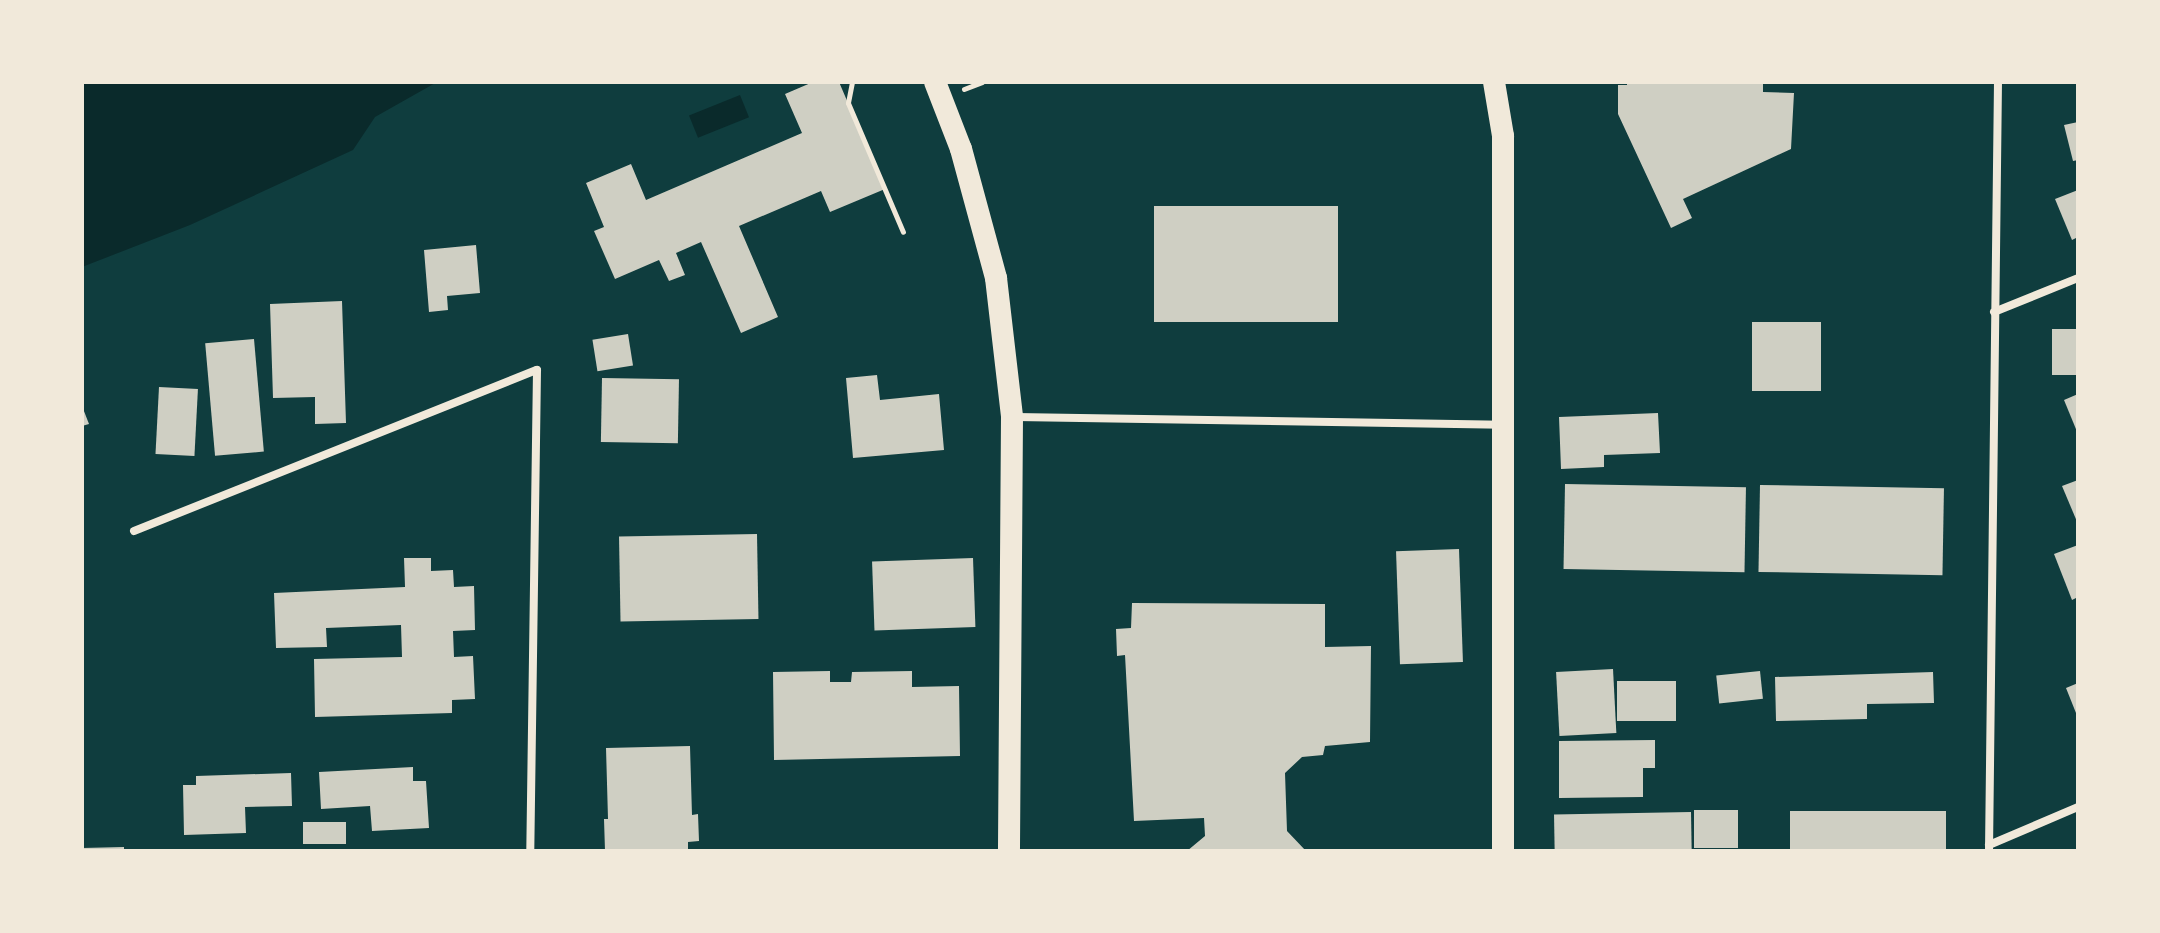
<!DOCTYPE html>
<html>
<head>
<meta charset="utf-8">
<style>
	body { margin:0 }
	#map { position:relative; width:2160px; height:933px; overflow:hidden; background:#0f3d3e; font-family:"Crimson Pro",serif }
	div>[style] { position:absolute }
	.water>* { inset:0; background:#0a2a2b; transform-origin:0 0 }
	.building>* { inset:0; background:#cfcfc3; transform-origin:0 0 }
	.path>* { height:5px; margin:-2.5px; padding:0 2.5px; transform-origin:2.5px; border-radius:2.5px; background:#f1e9da }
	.minor>* { height:8px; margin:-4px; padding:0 4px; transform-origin:4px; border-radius:4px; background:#f1e9da }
	.trunk>* { height:22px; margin:-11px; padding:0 11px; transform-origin:11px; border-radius:11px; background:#f1e9da }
	span { translate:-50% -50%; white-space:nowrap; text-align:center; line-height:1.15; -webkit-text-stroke:8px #f1e9da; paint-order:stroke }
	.frame { position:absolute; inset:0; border:84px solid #f1e9da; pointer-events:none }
</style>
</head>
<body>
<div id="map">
	<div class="water">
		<i style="clip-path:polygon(82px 82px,437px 82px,375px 117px,353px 150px,190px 225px,82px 267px)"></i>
		<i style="left:740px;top:95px;width:24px;height:55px;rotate:68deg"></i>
	</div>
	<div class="building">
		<i style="clip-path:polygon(813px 82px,839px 82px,885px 189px,830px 212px,821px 191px,739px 226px,778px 317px,741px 333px,701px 242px,676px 253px,685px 275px,669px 281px,659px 260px,615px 279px,594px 231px,604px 227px,586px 183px,631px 164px,646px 200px,802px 133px,785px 94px)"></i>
		<i style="clip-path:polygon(1627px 82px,1763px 82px,1763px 92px,1794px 93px,1791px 149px,1683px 199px,1692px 218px,1671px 228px,1618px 114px,1618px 85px,1627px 85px)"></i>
		<i style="clip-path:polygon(2078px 122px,2078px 160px,2073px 161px,2064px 125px)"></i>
		<i style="clip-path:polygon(2078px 190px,2078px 237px,2072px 240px,2055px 199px)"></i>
		<i style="left:1154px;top:206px;width:184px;height:116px"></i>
		<i style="clip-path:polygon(476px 245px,480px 293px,447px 296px,448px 310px,429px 312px,424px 250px)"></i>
		<i style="clip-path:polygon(342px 301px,346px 423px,315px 424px,315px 397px,273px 398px,270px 304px)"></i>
		<i style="left:1821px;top:322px;width:69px;height:69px;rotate:90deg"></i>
		<i style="left:2052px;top:329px;width:26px;height:46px"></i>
		<i style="left:628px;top:334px;width:32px;height:36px;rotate:81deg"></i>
		<i style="left:254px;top:339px;width:113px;height:49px;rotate:85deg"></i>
		<i style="clip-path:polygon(877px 375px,880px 400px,939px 394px,944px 450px,853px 458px,846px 378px)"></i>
		<i style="left:602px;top:378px;width:77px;height:64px;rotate:1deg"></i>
		<i style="left:159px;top:387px;width:39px;height:67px;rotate:3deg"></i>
		<i style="clip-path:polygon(2078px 394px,2078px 434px,2064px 400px)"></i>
		<i style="clip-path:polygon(82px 406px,89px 424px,82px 426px)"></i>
		<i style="clip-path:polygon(1658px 413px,1660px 453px,1604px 455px,1604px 467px,1561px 469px,1559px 417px)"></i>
		<i style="clip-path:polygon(2078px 480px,2078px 524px,2062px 486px)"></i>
		<i style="left:1565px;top:484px;width:181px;height:85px;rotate:1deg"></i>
		<i style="left:1760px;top:485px;width:184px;height:87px;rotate:1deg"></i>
		<i style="left:757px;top:534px;width:85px;height:138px;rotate:89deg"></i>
		<i style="clip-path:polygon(2078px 545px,2078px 597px,2072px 600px,2054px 554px)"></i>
		<i style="left:1459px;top:549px;width:113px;height:63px;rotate:88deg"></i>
		<i style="clip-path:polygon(404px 558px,431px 558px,431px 571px,453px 570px,454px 587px,474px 586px,475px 630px,453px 631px,454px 657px,473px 656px,475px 699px,452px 700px,452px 713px,315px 717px,314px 659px,402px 657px,401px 625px,326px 628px,327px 647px,276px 648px,274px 593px,405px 587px)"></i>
		<i style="left:973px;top:558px;width:69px;height:101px;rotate:88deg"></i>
		<i style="clip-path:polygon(1132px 603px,1325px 604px,1325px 647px,1371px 646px,1370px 742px,1325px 746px,1323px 755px,1302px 757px,1285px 773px,1287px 831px,1306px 851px,1187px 851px,1205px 836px,1204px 818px,1134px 821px,1125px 655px,1117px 656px,1116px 629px,1131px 628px)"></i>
		<i style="left:1613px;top:669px;width:64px;height:57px;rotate:87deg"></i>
		<i style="clip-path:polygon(830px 671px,830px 682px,851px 682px,852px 672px,912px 671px,912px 687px,959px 686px,960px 756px,774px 760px,773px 672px)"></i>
		<i style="left:1760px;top:671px;width:28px;height:44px;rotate:84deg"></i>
		<i style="clip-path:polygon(1933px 672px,1934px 703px,1867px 704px,1867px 719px,1776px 721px,1775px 677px)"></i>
		<i style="left:1617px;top:681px;width:59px;height:40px"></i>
		<i style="clip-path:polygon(2078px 683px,2078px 718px,2066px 688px)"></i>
		<i style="clip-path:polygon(1655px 740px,1655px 768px,1643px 768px,1643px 797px,1559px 798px,1559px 741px)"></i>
		<i style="clip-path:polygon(690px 746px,692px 815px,698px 814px,699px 841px,688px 842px,688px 851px,605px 851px,604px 819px,608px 819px,606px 748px)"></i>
		<i style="clip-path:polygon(413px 767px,413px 781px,426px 781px,429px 828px,372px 831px,370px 806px,321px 809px,319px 772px)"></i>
		<i style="clip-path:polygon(291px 773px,292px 806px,245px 807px,246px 833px,184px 835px,183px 785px,196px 785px,196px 776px)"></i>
		<i style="left:1694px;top:810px;width:44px;height:38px"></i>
		<i style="left:1946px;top:811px;width:40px;height:156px;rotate:90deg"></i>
		<i style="left:1691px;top:812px;width:39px;height:137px;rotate:89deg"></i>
		<i style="left:303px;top:822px;width:43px;height:22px"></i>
		<i style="clip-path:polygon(124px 847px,124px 851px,82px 851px,82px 848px)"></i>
	</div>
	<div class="path">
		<i style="left:852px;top:82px;width:21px;rotate:101deg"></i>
		<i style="left:848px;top:103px;width:140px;rotate:66.9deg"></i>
		<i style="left:964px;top:89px;width:19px;rotate:-21deg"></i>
	</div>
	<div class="minor">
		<i style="left:1994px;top:312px;width:91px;rotate:-22deg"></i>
		<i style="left:1016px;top:417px;width:486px;rotate:0.9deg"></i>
		<i style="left:134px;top:531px;width:434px;rotate:-21.8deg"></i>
		<i style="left:537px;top:370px;width:481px;rotate:90.8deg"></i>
		<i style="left:1989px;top:845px;width:97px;rotate:-23.1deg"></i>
		<i style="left:1989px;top:851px;width:769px;rotate:-89.33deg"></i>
	</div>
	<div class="trunk">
		<i style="left:935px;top:82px;width:72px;rotate:68.8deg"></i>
		<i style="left:961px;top:149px;width:134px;rotate:74.8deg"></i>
		<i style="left:996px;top:278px;width:140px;rotate:83.4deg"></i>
		<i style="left:1012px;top:417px;width:434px;rotate:90.4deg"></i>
		<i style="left:1494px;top:82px;width:55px;rotate:80.5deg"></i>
		<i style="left:1503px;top:136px;width:715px;rotate:90deg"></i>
	</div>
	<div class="frame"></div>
</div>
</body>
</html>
